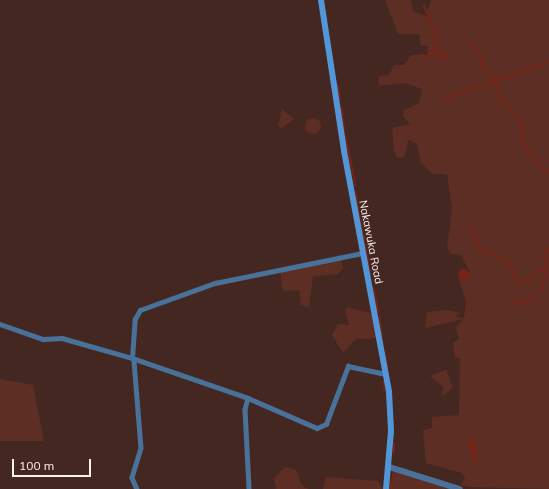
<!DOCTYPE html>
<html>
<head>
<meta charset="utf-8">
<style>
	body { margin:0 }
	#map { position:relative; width:549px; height:489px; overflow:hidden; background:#442721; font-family:Mulish,sans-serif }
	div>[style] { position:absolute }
	.green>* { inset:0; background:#5d2e24 }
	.round { border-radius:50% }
	.water>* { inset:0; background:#762415 }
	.stream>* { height:1.5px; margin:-0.75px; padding:0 0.75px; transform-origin:0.75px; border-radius:0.75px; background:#762415 }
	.minor>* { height:4.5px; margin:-2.25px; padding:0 2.25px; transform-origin:2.25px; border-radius:2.25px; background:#49729b }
	.tertiary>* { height:5.5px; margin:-2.75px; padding:0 2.75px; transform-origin:2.75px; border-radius:2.75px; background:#49729b }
	.secondary>* { height:6px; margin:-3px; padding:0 3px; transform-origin:3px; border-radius:3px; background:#5396d8 }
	span { translate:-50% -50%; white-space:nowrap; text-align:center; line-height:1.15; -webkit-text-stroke:3.5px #442721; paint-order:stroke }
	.street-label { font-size:11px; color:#fef2ef }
	.scale { position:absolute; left:12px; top:459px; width:79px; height:18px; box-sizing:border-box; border:2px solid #fef2ef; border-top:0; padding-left:5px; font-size:12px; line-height:14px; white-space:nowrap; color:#fef2ef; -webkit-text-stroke:3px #442721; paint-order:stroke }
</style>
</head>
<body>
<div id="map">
	<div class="green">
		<i style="clip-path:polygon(evenodd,385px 0,411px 0,413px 11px,427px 17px,425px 10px,429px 8px,431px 0,549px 0,549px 489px,468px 487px,461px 485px,465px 478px,462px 473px,426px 463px,423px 430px,432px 428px,432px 417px,459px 415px,460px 358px,455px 358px,453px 343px,459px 339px,456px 328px,463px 319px,425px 328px,426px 318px,427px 312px,447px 310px,460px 313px,455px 317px,464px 318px,466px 302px,459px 279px,470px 273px,461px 255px,451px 254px,447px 247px,452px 209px,447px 174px,433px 174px,421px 163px,417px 144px,408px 140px,405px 157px,397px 158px,394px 151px,392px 128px,410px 124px,403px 116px,404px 110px,419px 103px,422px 89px,405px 83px,378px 86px,379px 76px,389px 75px,394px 65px,404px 65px,411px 55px,427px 55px,428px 46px,421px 46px,419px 34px,398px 34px,385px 0,476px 446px,475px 450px,476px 463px,470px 448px,476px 446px)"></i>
		<i style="clip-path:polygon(282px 109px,294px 119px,282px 128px,278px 126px)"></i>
		<i class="round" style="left:305px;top:118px;width:16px;height:16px"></i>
		<i style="clip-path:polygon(341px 260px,343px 268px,338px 274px,313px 276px,309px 307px,301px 305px,299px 290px,283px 291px,280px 270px)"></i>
		<i style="clip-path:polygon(347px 307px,374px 314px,377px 338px,356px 339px,343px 353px,332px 335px,338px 324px,349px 325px,345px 311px)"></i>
		<i style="clip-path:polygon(446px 370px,453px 388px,441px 397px,444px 388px,430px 376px)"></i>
		<i style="clip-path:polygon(0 379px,33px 385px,44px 441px,0 441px)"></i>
		<i style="clip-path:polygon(285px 467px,296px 470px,302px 486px,309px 489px,276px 489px,274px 478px)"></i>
		<i style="clip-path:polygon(394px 471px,399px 472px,451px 489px,390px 489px)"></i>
		<i style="clip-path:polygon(326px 477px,378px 481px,383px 489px,323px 489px)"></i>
	</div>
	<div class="water">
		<i class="round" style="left:457.5px;top:268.5px;width:11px;height:11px"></i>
		<i style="clip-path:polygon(468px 439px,475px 439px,477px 463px,473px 463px)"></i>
	</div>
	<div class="stream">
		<i style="left:437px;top:0;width:1px"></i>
		<i style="left:424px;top:5px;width:36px;rotate:69deg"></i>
		<i style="left:437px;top:39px;width:13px;rotate:90deg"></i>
		<i style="left:468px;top:42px;width:19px;rotate:47deg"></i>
		<i style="left:481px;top:56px;width:9px;rotate:84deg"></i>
		<i style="left:482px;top:65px;width:21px;rotate:51deg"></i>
		<i style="left:495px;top:81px;width:16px;rotate:75deg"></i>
		<i style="left:499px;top:96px;width:37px;rotate:49deg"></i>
		<i style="left:523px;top:124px;width:14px;rotate:90deg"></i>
		<i style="left:523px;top:138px;width:12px;rotate:66deg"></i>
		<i style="left:528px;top:149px;width:22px;rotate:54deg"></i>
		<i style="left:541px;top:167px;width:9px;rotate:32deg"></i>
		<i style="left:421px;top:55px;width:26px;rotate:7deg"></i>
		<i style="left:447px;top:58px;width:4px;rotate:-76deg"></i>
		<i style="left:448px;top:54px;width:19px;rotate:-171deg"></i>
		<i style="left:338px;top:85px;width:15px;rotate:79deg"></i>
		<i style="left:444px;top:99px;width:111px;rotate:-19.4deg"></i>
		<i style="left:342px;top:107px;width:24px;rotate:83deg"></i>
		<i style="left:346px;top:136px;width:51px;rotate:78.7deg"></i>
		<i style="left:356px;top:192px;width:41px;rotate:80.1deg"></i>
		<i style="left:471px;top:225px;width:27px;rotate:68deg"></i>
		<i style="left:481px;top:250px;width:30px;rotate:21deg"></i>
		<i style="left:509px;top:261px;width:23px;rotate:65deg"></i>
		<i style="left:364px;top:236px;width:40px;rotate:80deg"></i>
		<i style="left:516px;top:286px;width:5px;rotate:-53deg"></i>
		<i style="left:519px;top:282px;width:11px;rotate:-10deg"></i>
		<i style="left:530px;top:280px;width:13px;rotate:-45deg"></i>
		<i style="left:539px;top:271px;width:7px"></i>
		<i style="left:546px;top:271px;width:13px;rotate:-94deg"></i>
		<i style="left:545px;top:258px;width:11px;rotate:-68deg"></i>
		<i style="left:374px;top:289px;width:24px;rotate:78deg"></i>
		<i style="left:512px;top:299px;width:7px;rotate:56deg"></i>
		<i style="left:516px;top:305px;width:17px;rotate:-21deg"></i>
		<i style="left:532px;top:299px;width:13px;rotate:-48deg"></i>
		<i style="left:541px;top:289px;width:19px;rotate:-74deg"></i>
		<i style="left:380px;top:317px;width:28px;rotate:84deg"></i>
		<i style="left:385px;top:352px;width:17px;rotate:80deg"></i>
		<i style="left:384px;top:381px;width:10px;rotate:84deg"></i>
		<i style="left:394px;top:454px;width:11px;rotate:-90deg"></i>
		<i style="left:390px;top:489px;width:18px;rotate:-77deg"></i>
	</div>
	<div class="minor">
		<i style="left:0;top:324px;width:46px;rotate:19.2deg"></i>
		<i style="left:43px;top:339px;width:19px;rotate:-3deg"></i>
		<i style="left:62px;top:338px;width:73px;rotate:15.9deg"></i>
		<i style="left:132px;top:358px;width:39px;rotate:-86deg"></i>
		<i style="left:135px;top:319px;width:10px;rotate:-61deg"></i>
		<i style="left:140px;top:310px;width:80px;rotate:-19.8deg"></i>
		<i style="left:215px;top:283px;width:151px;rotate:-11.5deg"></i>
		<i style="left:132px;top:358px;width:123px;rotate:19deg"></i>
		<i style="left:248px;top:398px;width:75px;rotate:23.5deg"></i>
		<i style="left:317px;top:428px;width:10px;rotate:-24deg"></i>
		<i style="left:326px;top:424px;width:62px;rotate:-69.2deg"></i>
		<i style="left:348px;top:366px;width:38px;rotate:12deg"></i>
		<i style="left:134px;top:361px;width:87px;rotate:85.4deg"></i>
		<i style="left:141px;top:448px;width:31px;rotate:107deg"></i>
		<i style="left:132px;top:478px;width:12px;rotate:66deg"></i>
		<i style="left:248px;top:398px;width:11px;rotate:105deg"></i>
		<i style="left:245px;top:409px;width:80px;rotate:87.1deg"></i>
	</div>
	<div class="tertiary">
		<i style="left:389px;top:467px;width:74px;rotate:17.2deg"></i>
	</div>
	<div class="secondary">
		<i style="left:321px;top:0;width:153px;rotate:81.3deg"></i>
		<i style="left:344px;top:151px;width:245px;rotate:79.4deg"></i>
		<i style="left:389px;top:392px;width:39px;rotate:87deg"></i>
		<i style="left:391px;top:431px;width:58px;rotate:94.9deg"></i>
	</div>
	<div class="street-label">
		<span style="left:371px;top:242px;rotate:79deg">Nakawuka Road</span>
	</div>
	<div class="scale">100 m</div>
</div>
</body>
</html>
